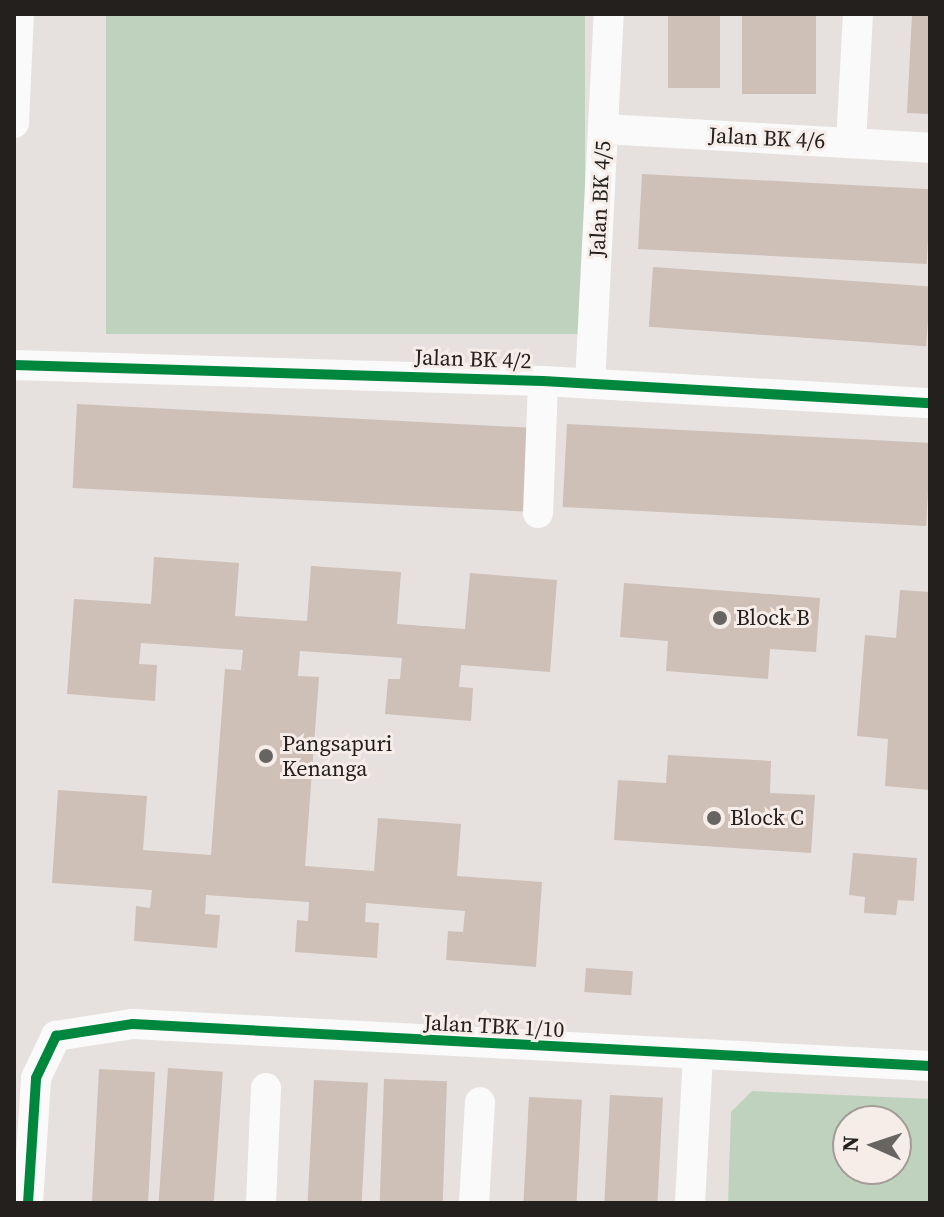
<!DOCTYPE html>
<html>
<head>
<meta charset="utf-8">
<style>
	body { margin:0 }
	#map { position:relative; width:944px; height:1217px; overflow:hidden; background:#e6e1df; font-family:"Source Serif 4",serif }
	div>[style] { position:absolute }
	.green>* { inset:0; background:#bfd2bd; transform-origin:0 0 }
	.building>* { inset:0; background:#cebfb7; transform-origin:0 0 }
	.minor>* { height:30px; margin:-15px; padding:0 15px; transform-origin:15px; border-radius:15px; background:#fbfafa }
	.cycleway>* { height:10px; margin:-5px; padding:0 5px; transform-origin:5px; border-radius:5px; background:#00873e }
	.dots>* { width:22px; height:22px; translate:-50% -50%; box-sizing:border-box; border:4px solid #f6ede9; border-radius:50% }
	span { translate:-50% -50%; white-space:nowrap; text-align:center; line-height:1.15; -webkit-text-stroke:6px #f6ede9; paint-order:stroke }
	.street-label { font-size:22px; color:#23201e }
	.poi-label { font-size:22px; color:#23201e }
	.left { translate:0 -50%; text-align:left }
	.frame { position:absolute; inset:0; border:16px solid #23201e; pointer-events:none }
	.north { position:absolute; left:832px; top:1105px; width:80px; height:80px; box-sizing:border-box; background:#f6ede9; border:2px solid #a29b98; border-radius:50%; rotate:273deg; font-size:22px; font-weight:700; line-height:32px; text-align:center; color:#23201e }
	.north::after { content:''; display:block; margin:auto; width:28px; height:36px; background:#676462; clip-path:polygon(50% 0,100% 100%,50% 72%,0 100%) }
</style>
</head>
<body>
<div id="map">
	<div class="green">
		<i style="left:106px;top:14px;width:479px;height:320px"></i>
		<i style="clip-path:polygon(evenodd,752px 1091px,930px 1099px,930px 1203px,728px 1203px,731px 1112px,752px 1091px,848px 1121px,896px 1121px,896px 1169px,848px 1169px,848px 1121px)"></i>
	</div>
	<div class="building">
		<i style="left:668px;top:14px;width:52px;height:74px"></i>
		<i style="left:742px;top:14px;width:74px;height:80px"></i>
		<i style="clip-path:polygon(912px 14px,930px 14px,930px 114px,907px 113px)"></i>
		<i style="left:642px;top:174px;width:289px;height:75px;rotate:3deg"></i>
		<i style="left:653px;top:267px;width:278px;height:60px;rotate:4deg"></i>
		<i style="left:77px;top:404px;width:455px;height:84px;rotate:3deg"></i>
		<i style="left:567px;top:424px;width:364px;height:83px;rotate:3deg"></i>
		<i style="clip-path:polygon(154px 557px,239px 563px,235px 616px,307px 621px,311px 566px,401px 572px,397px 624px,465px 629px,470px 573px,557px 580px,550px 672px,461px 665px,459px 687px,473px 688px,471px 721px,385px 714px,388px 679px,400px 679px,402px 658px,300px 651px,298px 676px,319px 677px,305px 866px,374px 871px,378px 818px,461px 824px,457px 876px,542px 882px,536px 967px,446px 960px,448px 931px,463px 932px,465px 911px,366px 903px,365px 922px,379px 923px,377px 958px,295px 952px,297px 920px,308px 921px,309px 902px,206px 895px,205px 914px,220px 915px,217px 948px,134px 941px,136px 906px,150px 908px,152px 890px,52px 883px,58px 790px,147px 796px,143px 850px,211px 855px,225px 669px,241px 670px,243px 650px,141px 643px,139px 664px,157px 665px,155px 701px,67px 694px,74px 599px,151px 604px)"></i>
		<i style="clip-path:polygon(624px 583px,820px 598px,816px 652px,770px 649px,768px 679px,666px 671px,668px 641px,620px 637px)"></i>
		<i style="clip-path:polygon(900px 590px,930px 592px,930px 790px,885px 786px,888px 739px,857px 736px,865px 635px,896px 638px)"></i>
		<i style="clip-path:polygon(668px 755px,771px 761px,770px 793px,815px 795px,811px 853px,614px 840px,618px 780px,666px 783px)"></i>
		<i style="clip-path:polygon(853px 853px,917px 858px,914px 901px,898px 900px,896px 915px,864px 913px,865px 897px,849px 895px)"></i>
		<i style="left:586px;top:968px;width:47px;height:24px;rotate:4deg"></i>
		<i style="left:168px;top:1068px;width:55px;height:135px;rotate:4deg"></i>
		<i style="left:99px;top:1069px;width:56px;height:134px;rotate:3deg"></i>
		<i style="left:384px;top:1079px;width:63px;height:124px;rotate:2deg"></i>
		<i style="left:314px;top:1080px;width:54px;height:123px;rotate:3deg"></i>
		<i style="left:610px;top:1095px;width:53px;height:108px;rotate:3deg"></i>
		<i style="left:529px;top:1097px;width:53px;height:106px;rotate:3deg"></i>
	</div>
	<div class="minor">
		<i style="left:14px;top:123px;width:109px;rotate:-87.4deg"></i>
		<i style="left:604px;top:129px;width:327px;rotate:3.3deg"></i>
		<i style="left:851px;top:143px;width:129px;rotate:-86.9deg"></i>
		<i style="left:14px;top:365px;width:529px;rotate:1.73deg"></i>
		<i style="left:543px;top:381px;width:388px;rotate:3.3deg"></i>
		<i style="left:590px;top:384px;width:370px;rotate:-87.1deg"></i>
		<i style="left:538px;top:513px;width:132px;rotate:-87.8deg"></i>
		<i style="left:28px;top:1203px;width:125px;rotate:-86.3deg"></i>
		<i style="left:36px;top:1078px;width:47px;rotate:-64.5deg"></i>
		<i style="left:56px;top:1036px;width:78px;rotate:-8.9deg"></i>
		<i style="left:133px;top:1024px;width:798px;rotate:3.02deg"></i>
		<i style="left:261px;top:1203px;width:115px;rotate:-87.5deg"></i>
		<i style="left:474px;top:1203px;width:101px;rotate:-86.6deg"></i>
		<i style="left:690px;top:1203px;width:146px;rotate:-86.9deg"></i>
	</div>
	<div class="cycleway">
		<i style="left:14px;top:365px;width:529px;rotate:1.73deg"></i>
		<i style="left:543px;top:381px;width:388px;rotate:3.3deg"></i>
		<i style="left:28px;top:1203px;width:125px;rotate:-86.3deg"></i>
		<i style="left:36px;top:1078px;width:47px;rotate:-64.5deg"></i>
		<i style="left:56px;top:1036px;width:78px;rotate:-8.9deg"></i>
		<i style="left:133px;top:1024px;width:798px;rotate:3.02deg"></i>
	</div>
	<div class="dots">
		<i style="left:720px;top:618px;background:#676462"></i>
		<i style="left:266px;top:756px;background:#676462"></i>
		<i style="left:714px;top:818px;background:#676462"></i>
	</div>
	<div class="street-label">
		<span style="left:767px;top:138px;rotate:3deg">Jalan BK 4/6</span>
		<span style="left:600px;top:199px;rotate:-87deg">Jalan BK 4/5</span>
		<span style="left:473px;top:359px;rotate:2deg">Jalan BK 4/2</span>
		<span style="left:494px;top:1026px;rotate:3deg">Jalan TBK 1/10</span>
	</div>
	<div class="poi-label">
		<span class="left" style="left:736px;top:618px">Block B</span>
		<span class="left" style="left:282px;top:756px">Pangsapuri<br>Kenanga</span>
		<span class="left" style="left:730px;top:818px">Block C</span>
	</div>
	<div class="frame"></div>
	<div class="north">N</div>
</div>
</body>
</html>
